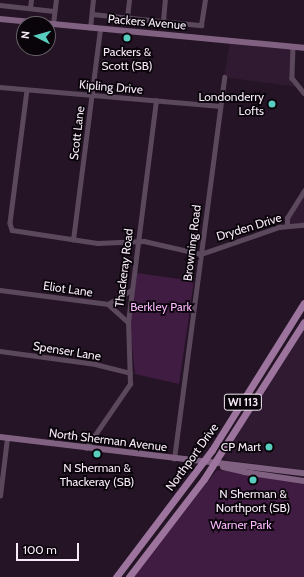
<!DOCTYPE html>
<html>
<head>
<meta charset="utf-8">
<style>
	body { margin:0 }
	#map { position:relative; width:304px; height:577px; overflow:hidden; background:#241425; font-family:Cabin,sans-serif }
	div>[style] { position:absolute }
	.built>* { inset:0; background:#301a31 }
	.green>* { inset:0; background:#401b42 }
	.street>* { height:4.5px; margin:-2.25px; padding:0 2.25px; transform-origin:2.25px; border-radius:2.25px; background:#5b485c }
	.secondary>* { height:6px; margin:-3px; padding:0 3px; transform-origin:3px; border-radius:3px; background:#806181 }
	.primary>* { height:7px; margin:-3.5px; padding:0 3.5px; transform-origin:3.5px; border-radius:3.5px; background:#9c749d }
	.dots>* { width:11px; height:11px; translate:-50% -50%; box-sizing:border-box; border:2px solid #09040a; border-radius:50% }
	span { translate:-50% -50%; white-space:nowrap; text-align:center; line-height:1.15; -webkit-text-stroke:3.5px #09040a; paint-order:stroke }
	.shield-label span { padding:1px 3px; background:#09040a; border:1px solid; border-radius:3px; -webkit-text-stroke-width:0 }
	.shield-label { font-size:11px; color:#f6eaf7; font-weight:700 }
	.street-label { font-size:12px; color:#f6eaf7 }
	.poi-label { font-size:12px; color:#f6eaf7 }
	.right { translate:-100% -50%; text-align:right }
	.park-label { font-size:12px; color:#fbb7fd }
	.north { position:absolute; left:16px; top:16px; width:40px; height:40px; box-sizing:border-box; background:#09040a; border:1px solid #686069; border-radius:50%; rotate:276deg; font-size:11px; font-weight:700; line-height:16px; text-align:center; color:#f6eaf7 }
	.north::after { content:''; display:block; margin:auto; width:14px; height:18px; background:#59cebe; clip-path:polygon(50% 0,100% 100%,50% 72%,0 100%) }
	.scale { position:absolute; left:16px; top:543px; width:63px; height:18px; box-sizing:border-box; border:2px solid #f6eaf7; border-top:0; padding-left:5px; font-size:12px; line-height:14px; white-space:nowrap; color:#f6eaf7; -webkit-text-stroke:3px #09040a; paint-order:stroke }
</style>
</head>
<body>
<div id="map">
	<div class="built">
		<i style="clip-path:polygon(230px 41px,293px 46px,291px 66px,297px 87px,224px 77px)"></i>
		<i style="clip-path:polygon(304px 191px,304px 225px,287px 226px,287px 218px)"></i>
		<i style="clip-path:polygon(304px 329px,304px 470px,226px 460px,224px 456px,226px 451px)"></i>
	</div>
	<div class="green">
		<i style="clip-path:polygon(137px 273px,194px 281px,179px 384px,135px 374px,130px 326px)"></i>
		<i style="clip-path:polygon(217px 470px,304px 480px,304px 577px,133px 577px)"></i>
	</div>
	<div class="street">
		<i style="left:0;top:5px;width:54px;rotate:6.3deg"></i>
		<i style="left:30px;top:8px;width:8px;rotate:-83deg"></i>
		<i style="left:92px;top:14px;width:110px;rotate:5.8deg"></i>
		<i style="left:201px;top:25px;width:25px;rotate:-81deg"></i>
		<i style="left:127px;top:17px;width:17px;rotate:-83deg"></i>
		<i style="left:163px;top:21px;width:21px;rotate:-85deg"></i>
		<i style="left:53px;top:24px;width:24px;rotate:-83deg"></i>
		<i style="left:90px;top:28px;width:28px;rotate:-84deg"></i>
		<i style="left:293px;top:46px;width:32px;rotate:92deg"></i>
		<i style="left:292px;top:78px;width:19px;rotate:51deg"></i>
		<i style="left:0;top:87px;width:221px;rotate:4.9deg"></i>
		<i style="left:27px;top:90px;width:134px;rotate:97.3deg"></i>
		<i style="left:10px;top:223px;width:7px;rotate:74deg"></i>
		<i style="left:12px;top:230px;width:86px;rotate:8.7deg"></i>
		<i style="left:97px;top:243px;width:47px;rotate:-2.4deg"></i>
		<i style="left:144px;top:241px;width:58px;rotate:12.8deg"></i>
		<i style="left:201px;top:254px;width:83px;rotate:-19.1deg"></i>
		<i style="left:279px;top:227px;width:25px;rotate:-5deg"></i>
		<i style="left:287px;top:226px;width:8px;rotate:-90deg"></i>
		<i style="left:287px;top:218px;width:32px;rotate:-58deg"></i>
		<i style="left:73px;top:240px;width:213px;rotate:-82.7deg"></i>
		<i style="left:0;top:290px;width:109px;rotate:7.4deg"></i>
		<i style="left:108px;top:304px;width:27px;rotate:42deg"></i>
		<i style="left:108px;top:304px;width:27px;rotate:-31deg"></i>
		<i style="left:0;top:351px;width:96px;rotate:7.8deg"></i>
		<i style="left:95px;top:364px;width:36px;rotate:14deg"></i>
		<i style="left:86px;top:448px;width:78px;rotate:-55.5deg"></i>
		<i style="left:130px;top:384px;width:62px;rotate:-91.8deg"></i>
		<i style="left:128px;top:322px;width:223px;rotate:-82.8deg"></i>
		<i style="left:174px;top:459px;width:385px;rotate:-82.5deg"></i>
		<i style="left:0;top:496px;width:58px;rotate:-83.1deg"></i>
	</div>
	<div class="secondary">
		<i style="left:0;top:19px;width:305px;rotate:5.4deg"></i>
		<i style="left:0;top:437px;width:306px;rotate:6.8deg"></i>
		<i style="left:223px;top:467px;width:22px;rotate:13deg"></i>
		<i style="left:244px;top:472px;width:61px;rotate:8.5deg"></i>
	</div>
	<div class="primary">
		<i style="left:116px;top:577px;width:159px;rotate:-52.9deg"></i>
		<i style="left:212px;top:450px;width:173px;rotate:-58deg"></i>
		<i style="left:129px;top:577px;width:123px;rotate:-52.6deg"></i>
		<i style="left:204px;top:479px;width:186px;rotate:-57.5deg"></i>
	</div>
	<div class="dots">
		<i style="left:127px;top:38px;background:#59cebe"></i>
		<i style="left:272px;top:104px;background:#59cebe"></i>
		<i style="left:269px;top:447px;background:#59cebe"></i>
		<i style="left:97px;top:454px;background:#59cebe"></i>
		<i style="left:253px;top:480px;background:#59cebe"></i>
	</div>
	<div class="shield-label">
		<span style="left:243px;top:402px">WI 113</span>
	</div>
	<div class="street-label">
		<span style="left:147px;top:22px;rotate:5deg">Packers Avenue</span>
		<span style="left:111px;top:87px;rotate:5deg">Kipling Drive</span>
		<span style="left:77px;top:133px;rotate:-83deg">Scott Lane</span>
		<span style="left:249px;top:227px;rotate:-17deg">Dryden Drive</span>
		<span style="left:192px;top:243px;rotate:-83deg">Browning Road</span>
		<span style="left:124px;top:268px;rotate:-83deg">Thackeray Road</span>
		<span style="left:68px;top:289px;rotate:8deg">Eliot Lane</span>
		<span style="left:67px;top:351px;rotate:9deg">Spenser Lane</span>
		<span style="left:108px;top:440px;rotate:7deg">North Sherman Avenue</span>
		<span style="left:192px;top:457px;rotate:-54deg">Northport Drive</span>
	</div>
	<div class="poi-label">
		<span style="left:127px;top:59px">Packers &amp;<br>Scott (SB)</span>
		<span class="right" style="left:264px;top:104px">Londonderry<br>Lofts</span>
		<span class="right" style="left:261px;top:447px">CP Mart</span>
		<span style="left:97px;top:475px">N Sherman &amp;<br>Thackeray (SB)</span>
		<span style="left:253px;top:501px">N Sherman &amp;<br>Northport (SB)</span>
	</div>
	<div class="park-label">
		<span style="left:161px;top:307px">Berkley Park</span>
		<span style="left:241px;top:525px">Warner Park</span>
	</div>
	<div class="north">N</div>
	<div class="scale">100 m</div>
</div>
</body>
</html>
